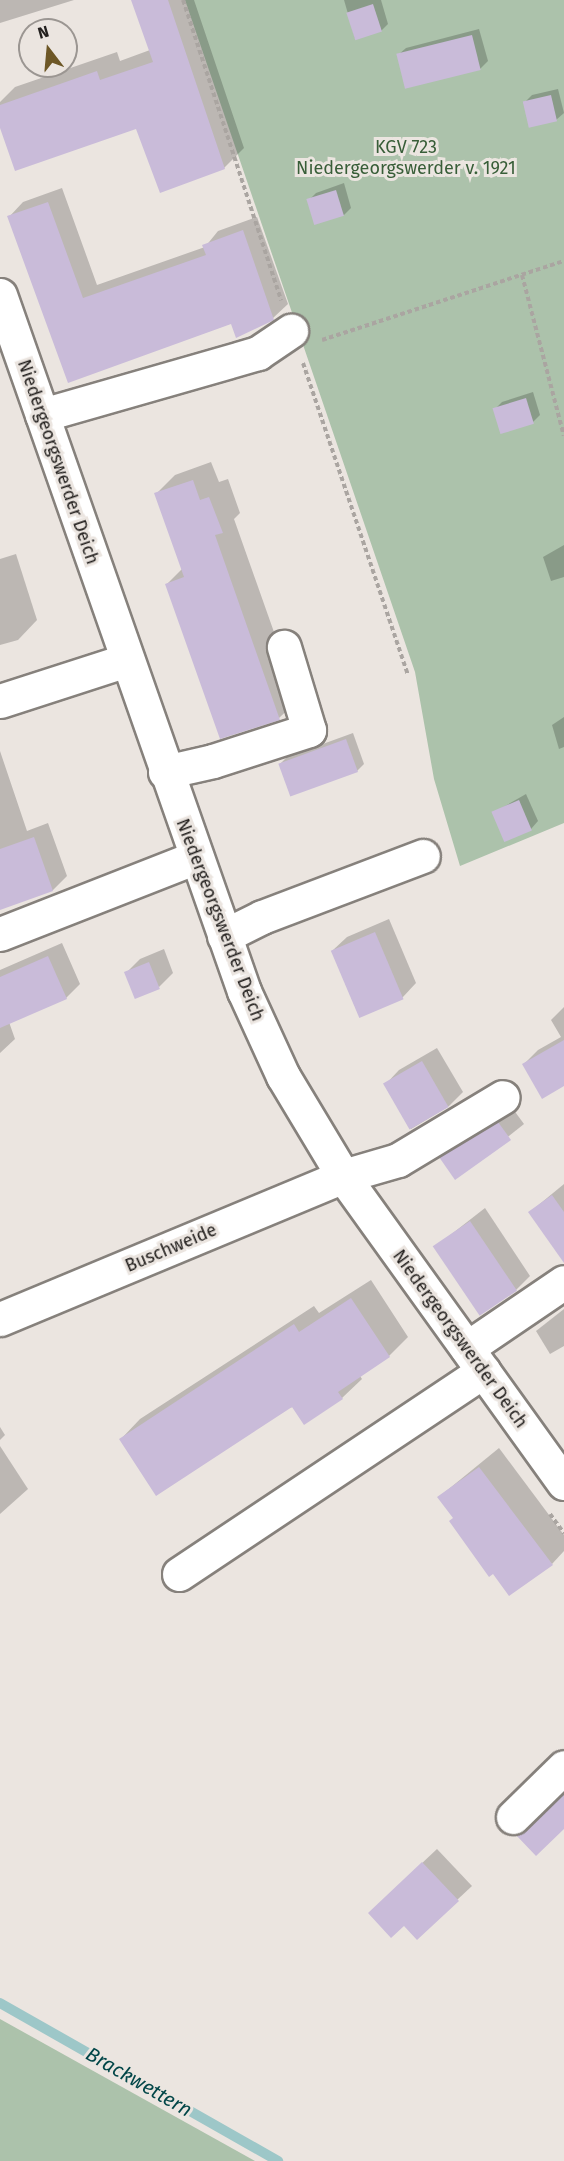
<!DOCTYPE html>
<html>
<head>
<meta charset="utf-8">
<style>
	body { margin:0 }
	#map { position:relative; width:564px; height:2161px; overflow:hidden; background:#ebe5e0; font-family:"Fira Sans",sans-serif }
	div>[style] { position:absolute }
	.green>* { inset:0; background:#acc2ab }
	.shadow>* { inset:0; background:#0003 }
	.stream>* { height:10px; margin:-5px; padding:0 5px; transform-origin:5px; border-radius:5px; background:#9dc7c8 }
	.building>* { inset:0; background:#c9bbd9; transform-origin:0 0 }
	.path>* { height:4px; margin-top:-2px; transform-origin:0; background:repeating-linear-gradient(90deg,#aaa5a1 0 4.5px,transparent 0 7.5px) }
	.roads { filter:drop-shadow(2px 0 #86817c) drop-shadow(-2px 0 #86817c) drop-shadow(0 2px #86817c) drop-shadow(0 -2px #86817c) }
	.minor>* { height:33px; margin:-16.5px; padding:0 16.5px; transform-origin:16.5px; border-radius:16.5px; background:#fff }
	span { translate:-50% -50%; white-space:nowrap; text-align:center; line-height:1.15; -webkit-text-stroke:6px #ebe5e0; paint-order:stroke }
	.park-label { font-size:18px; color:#385e38 }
	.street-label { font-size:18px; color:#23201e }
	.water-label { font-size:20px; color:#024648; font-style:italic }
	.north { position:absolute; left:18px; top:18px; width:60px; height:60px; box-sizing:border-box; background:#ebe5e0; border:2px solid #9b9692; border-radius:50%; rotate:344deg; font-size:16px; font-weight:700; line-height:24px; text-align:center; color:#23201e }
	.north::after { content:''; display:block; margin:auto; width:21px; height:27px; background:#6d5726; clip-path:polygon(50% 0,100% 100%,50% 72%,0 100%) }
</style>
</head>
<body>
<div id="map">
	<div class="green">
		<i style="clip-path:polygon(185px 0,564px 0,564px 823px,460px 866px,434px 779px,415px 672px)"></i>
		<i style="clip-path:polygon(0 2019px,255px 2161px,0 2161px)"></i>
	</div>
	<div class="shadow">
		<i style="clip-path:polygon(0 0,74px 0,0 23px)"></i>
		<i style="clip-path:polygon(133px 0,194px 0,244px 148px,224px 168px,137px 127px,0 123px,0 102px,15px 87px,117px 52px,120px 61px,150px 50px)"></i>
		<i style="clip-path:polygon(344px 0,381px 0,388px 24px,381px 31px,355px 38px)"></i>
		<i style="clip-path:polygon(479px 29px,488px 61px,480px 69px,398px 55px,406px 48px)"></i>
		<i style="clip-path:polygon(558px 89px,564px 113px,556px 120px,525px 102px,532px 95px)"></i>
		<i style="clip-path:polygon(344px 183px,351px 208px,344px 215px,309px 200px,316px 193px)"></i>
		<i style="clip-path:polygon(62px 188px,97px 285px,205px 247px,218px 231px,257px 217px,288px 304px,273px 318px,232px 323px,69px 381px,9px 217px,23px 202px)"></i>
		<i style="clip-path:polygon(533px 392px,540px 415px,533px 422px,495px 409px,502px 402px)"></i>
		<i style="clip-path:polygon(211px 462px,219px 482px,228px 479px,240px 513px,234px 519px,298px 700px,279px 718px,167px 584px,183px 568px,156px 494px,175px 475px)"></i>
		<i style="clip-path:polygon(564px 545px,564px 577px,551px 581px,543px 557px)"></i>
		<i style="clip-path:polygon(16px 554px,37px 620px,18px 640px,0 645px,0 559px)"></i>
		<i style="clip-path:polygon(564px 717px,564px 747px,559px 749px,552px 725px)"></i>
		<i style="clip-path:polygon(353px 733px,364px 764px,357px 771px,280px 764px,287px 757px)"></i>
		<i style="clip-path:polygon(0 751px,27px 831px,48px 823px,67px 876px,53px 890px,0 909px)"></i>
		<i style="clip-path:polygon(526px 794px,538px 821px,531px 829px,493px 813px)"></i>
		<i style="clip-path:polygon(389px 919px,416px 983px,402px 998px,332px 951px,347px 937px)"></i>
		<i style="clip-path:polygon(62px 943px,80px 984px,66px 998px,9px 1022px,15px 1039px,0 1053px,0 970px)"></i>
		<i style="clip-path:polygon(164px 949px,173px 973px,159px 987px,125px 974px,140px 959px)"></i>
		<i style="clip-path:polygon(564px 1007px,564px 1084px,524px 1064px,538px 1050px,561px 1037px,551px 1020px)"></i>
		<i style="clip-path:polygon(437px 1048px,463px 1092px,449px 1106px,411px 1129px,385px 1085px,399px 1070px)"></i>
		<i style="clip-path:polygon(513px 1109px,524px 1124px,456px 1178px,441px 1158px,455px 1143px)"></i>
		<i style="clip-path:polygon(564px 1184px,564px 1261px,530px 1212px)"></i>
		<i style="clip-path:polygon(485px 1208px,530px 1276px,516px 1290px,435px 1247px)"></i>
		<i style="clip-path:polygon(371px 1280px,408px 1337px,389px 1356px,360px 1376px,362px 1379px,342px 1398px,121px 1439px,140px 1419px,314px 1306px,319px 1313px)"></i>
		<i style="clip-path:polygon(564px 1309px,564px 1346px,550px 1354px,536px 1331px)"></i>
		<i style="clip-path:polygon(0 1427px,5px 1435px,0 1440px)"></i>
		<i style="clip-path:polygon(0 1446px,28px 1489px,0 1514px)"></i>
		<i style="clip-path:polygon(499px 1448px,564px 1535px,564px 1551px,552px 1564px,454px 1518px,439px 1497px)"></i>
		<i style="clip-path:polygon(564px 1795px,564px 1827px,518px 1835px,538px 1815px)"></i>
		<i style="clip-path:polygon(437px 1849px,472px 1886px,457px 1900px,404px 1924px,384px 1899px)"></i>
	</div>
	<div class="stream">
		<i style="left:0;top:2003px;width:320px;rotate:29.6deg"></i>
	</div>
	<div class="building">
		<i style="clip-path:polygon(131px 0,168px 0,225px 169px,160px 193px,136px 129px,15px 171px,0 128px,0 105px,97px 71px,100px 80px,153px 62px)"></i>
		<i style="left:373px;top:4px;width:29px;height:28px;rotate:72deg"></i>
		<i style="left:472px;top:35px;width:36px;height:78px;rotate:76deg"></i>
		<i style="left:551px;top:95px;width:27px;height:29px;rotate:77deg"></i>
		<i style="left:336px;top:190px;width:27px;height:31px;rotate:73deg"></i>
		<i style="clip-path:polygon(48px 202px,83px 298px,206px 255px,202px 245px,243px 230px,274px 320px,236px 338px,231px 324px,68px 383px,7px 216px)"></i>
		<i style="left:526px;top:398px;width:27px;height:35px;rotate:73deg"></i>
		<i style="clip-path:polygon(193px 480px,200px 500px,209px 497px,223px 533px,215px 535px,280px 720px,220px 739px,165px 584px,184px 577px,154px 493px)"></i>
		<i style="left:346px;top:739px;width:35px;height:72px;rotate:70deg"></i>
		<i style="left:519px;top:800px;width:33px;height:30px;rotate:67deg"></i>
		<i style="clip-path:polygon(34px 837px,53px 891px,0 910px,0 849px)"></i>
		<i style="left:375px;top:932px;width:73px;height:48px;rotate:67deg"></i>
		<i style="clip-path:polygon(48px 956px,67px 999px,0 1028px,0 977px)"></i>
		<i style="left:149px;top:962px;width:29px;height:27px;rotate:68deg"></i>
		<i style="clip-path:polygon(564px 1040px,564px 1086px,542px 1099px,522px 1064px)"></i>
		<i style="left:422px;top:1061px;width:53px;height:45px;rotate:60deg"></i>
		<i style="clip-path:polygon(498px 1122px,511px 1140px,455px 1180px,439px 1157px)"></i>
		<i style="clip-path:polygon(552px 1195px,564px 1212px,564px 1263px,528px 1212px)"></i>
		<i style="left:470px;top:1221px;width:84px;height:45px;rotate:56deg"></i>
		<i style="clip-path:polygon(351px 1298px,390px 1357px,338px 1392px,343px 1399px,304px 1425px,292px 1407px,156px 1496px,119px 1439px,294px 1324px,299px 1332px)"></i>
		<i style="clip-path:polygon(479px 1467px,553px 1565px,509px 1596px,493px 1574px,489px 1577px,449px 1521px,453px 1518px,437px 1497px)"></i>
		<i style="clip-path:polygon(564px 1793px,564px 1829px,536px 1856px,516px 1835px,526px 1830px)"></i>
		<i style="clip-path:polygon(422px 1862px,459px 1901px,417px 1940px,404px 1926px,391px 1938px,368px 1913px)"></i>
	</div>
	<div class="path">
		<i style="left:183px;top:0;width:316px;rotate:71.9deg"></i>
		<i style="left:522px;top:275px;width:166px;rotate:75.4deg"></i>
		<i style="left:322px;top:340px;width:255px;rotate:-18.1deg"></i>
		<i style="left:303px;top:363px;width:329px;rotate:71.4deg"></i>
		<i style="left:550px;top:1514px;width:24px;rotate:54deg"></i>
	</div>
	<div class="roads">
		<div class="minor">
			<i style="left:0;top:295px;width:738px;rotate:70.68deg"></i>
			<i style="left:244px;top:991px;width:94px;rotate:65.4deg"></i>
			<i style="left:283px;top:1076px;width:117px;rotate:59deg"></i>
			<i style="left:343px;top:1176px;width:378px;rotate:54.3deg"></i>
			<i style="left:42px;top:415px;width:225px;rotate:-16deg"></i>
			<i style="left:258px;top:353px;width:40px;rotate:-34deg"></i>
			<i style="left:0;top:701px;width:133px;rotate:-17.9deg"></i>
			<i style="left:165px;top:772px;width:49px;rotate:-12.9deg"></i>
			<i style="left:213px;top:761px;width:101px;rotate:-17.9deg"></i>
			<i style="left:309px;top:730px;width:87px;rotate:-106.8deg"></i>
			<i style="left:0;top:934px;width:211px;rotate:-21.4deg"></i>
			<i style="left:224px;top:936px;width:42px;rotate:-26.6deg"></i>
			<i style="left:262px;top:917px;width:172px;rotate:-20.8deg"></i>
			<i style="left:0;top:1319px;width:372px;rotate:-22.6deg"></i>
			<i style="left:343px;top:1176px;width:57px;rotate:-16.2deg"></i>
			<i style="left:398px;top:1160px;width:122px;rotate:-31deg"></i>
			<i style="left:467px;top:1348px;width:117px;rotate:-34.2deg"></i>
			<i style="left:179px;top:1574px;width:366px;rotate:-33.7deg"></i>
			<i style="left:513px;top:1817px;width:71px;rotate:-44.4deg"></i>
		</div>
	</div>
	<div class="park-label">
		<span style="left:406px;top:158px">KGV 723<br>Niedergeorgswerder v. 1921</span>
	</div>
	<div class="street-label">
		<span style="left:58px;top:462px;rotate:71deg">Niedergeorgswerder Deich</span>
		<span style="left:220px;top:920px;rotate:69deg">Niedergeorgswerder Deich</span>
		<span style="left:171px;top:1248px;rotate:-23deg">Buschweide</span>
		<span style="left:460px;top:1339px;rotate:54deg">Niedergeorgswerder Deich</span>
	</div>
	<div class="water-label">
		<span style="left:139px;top:2082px;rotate:30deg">Brackwettern</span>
	</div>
	<div class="north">N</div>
</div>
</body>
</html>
